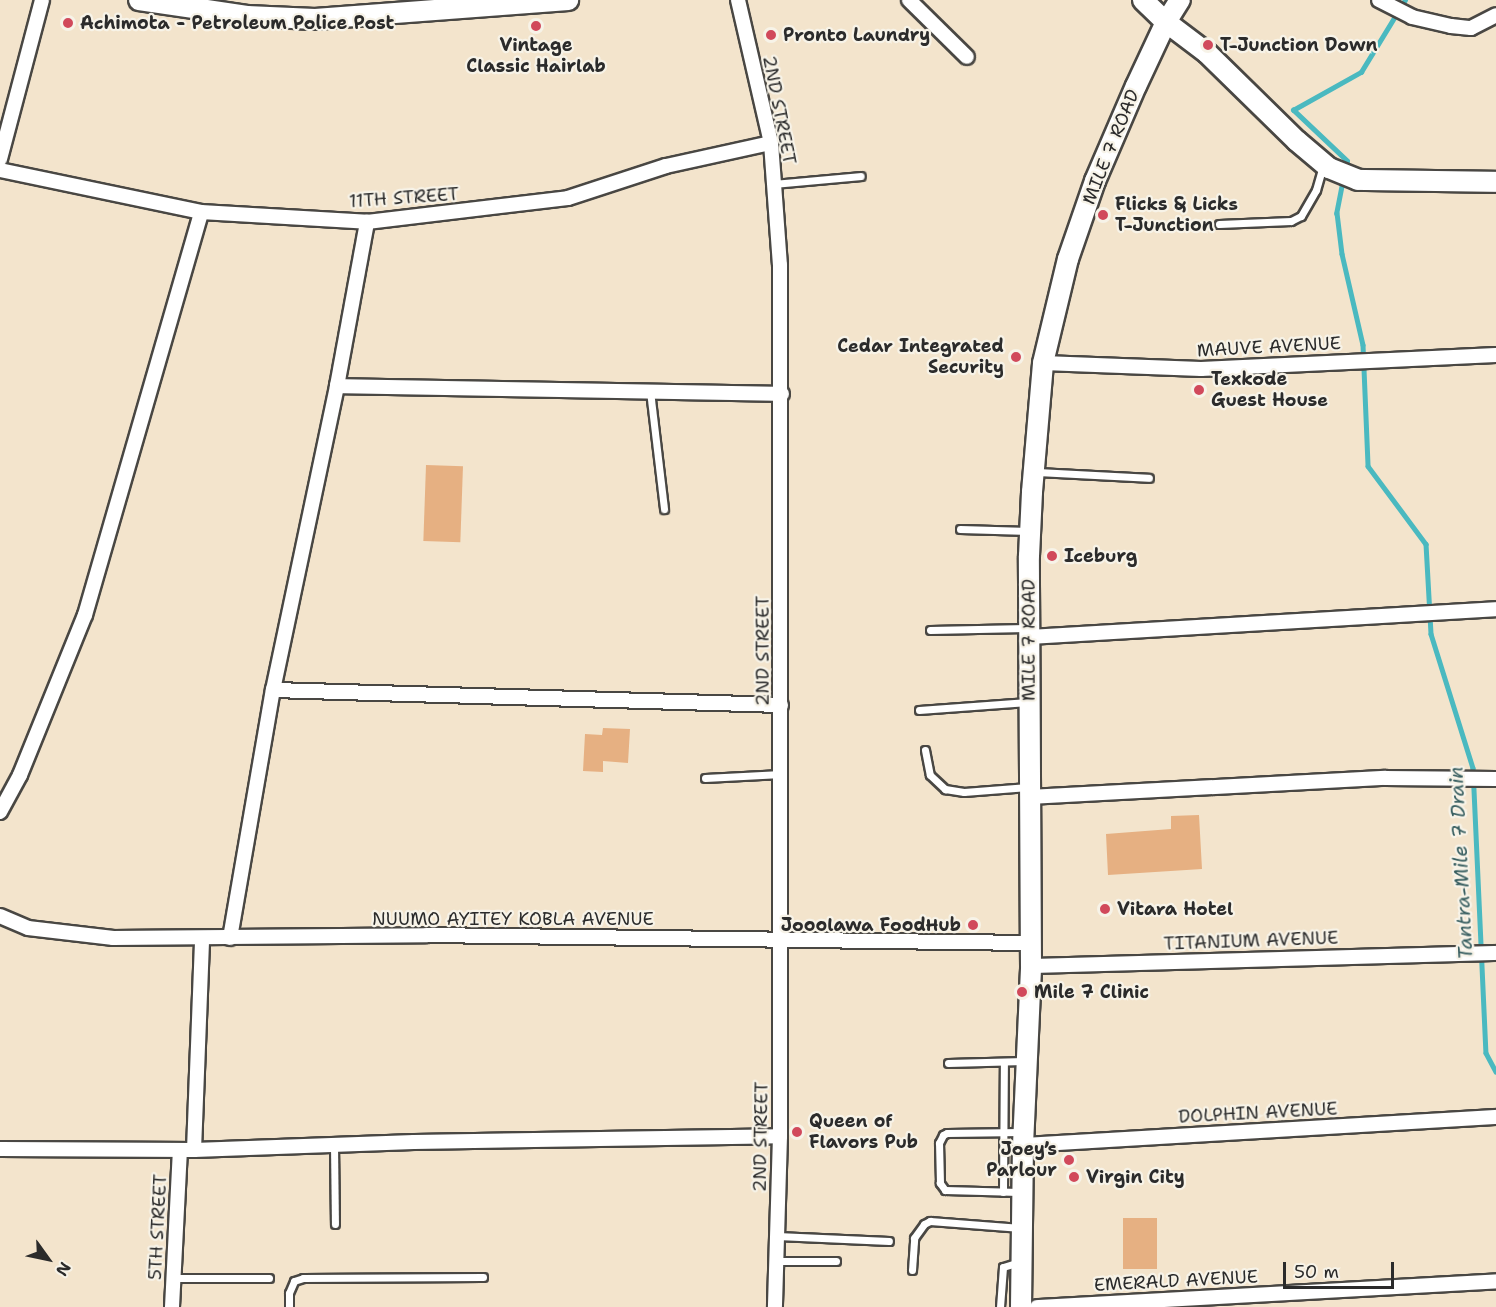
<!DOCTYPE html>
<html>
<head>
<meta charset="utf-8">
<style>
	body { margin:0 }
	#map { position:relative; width:1496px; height:1307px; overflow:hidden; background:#f3e4cc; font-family:"Shantell Sans",sans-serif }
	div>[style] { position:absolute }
	.stream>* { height:4.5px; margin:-2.25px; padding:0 2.25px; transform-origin:2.25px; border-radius:2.25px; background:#4ab9c0 }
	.building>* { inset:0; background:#e6b082; transform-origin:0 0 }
	.roads { filter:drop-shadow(2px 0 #494743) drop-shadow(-2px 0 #494743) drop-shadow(0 2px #494743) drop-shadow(0 -2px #494743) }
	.lane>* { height:7px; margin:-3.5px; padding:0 3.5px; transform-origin:3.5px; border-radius:3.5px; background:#fff }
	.street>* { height:14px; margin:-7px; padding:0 7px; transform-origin:7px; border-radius:7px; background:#fff }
	.secondary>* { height:20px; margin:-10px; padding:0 10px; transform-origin:10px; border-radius:10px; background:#fff }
	.dots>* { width:16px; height:16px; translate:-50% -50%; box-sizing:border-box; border:3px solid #f7f3e8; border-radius:50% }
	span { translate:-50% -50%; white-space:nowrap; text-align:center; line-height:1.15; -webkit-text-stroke:4.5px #f7f3e8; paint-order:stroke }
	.poi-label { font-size:18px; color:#2b2b2b; font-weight:700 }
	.left { translate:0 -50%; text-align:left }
	.right { translate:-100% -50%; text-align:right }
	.street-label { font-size:18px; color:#2b2b2b }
	.water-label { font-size:20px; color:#365d5f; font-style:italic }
	.north { position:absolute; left:18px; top:1229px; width:60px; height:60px; -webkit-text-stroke:4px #f7f3e8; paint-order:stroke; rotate:123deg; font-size:16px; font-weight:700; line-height:24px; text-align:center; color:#2b2b2b }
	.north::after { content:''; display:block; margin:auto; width:21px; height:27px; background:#2b2b2b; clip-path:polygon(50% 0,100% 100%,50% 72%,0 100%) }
	.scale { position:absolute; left:1283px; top:1262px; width:111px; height:27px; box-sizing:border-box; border:3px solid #2b2b2b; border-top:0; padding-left:8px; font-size:18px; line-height:21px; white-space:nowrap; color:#2b2b2b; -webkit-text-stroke:4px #f7f3e8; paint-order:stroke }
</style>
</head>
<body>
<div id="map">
	<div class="stream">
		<i style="left:1345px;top:169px;width:8px;rotate:-76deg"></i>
		<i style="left:1347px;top:161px;width:74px;rotate:-136.6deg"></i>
		<i style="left:1293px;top:110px;width:78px;rotate:-29.2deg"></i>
		<i style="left:1361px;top:72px;width:84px;rotate:-58.6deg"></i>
		<i style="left:1343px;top:181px;width:33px;rotate:101deg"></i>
		<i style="left:1337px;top:213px;width:41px;rotate:83deg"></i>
		<i style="left:1342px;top:254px;width:93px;rotate:77deg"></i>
		<i style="left:1363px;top:345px;width:121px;rotate:87.6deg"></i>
		<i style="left:1368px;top:466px;width:97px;rotate:53.4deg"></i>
		<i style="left:1426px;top:544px;width:90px;rotate:86.8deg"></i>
		<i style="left:1431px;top:634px;width:140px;rotate:72.6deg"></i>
		<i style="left:1473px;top:768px;width:285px;rotate:87.4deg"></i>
		<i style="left:1486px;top:1053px;width:21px;rotate:62deg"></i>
	</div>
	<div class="building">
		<i style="left:426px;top:465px;width:37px;height:76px;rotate:2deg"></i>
		<i style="clip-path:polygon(603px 728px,630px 729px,628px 763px,603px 761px,603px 772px,583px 771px,585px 734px,602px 735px)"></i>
		<i style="clip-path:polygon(1199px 815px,1202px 869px,1108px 875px,1106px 834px,1171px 829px,1171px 816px)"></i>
		<i style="left:1157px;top:1218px;width:51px;height:34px;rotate:90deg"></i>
	</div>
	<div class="roads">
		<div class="lane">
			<i style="left:774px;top:184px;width:87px;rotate:-5.3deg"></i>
			<i style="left:1219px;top:224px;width:72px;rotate:-2.4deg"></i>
			<i style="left:1291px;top:221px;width:11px;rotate:-27deg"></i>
			<i style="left:1301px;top:216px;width:30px;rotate:-60deg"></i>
			<i style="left:1316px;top:190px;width:25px;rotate:-74deg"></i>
			<i style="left:650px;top:391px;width:119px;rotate:83.2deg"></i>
			<i style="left:1036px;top:472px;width:113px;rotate:3deg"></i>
			<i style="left:960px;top:529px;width:69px;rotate:1.7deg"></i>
			<i style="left:930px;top:630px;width:96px;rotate:-1.2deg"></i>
			<i style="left:919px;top:710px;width:109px;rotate:-4.2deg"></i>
			<i style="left:925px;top:750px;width:25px;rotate:79deg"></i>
			<i style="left:930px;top:775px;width:21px;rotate:43deg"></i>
			<i style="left:945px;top:789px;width:19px;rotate:9deg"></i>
			<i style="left:964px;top:792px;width:64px;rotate:-4.5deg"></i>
			<i style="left:705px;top:778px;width:76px;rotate:-3deg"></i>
			<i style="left:948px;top:1063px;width:76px;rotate:-1.5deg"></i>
			<i style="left:334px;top:1145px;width:79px;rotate:89.3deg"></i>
			<i style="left:1003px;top:1192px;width:130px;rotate:-89.6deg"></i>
			<i style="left:1019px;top:1192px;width:74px;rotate:-178.5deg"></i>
			<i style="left:945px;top:1190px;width:9px;rotate:-126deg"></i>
			<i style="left:940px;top:1183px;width:40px;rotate:-91.4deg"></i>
			<i style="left:939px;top:1143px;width:9px;rotate:-63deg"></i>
			<i style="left:943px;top:1135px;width:4px;rotate:-27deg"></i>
			<i style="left:947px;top:1133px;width:74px;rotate:-0.8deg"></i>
			<i style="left:777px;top:1236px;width:112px;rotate:2.6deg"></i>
			<i style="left:776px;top:1261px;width:60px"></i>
			<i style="left:912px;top:1270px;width:32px;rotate:-86deg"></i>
			<i style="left:914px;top:1238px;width:17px;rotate:-54deg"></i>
			<i style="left:924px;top:1224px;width:7px;rotate:-27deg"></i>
			<i style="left:930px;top:1221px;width:91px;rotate:4.4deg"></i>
			<i style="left:174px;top:1278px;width:95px"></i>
			<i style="left:289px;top:1307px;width:14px;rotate:-90deg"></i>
			<i style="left:289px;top:1293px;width:13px;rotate:-67deg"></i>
			<i style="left:294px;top:1281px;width:9px;rotate:-18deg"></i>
			<i style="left:303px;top:1278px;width:180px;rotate:-0.3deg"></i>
			<i style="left:1000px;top:1307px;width:40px;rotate:-85.7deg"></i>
			<i style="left:1003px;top:1267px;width:17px;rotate:-17deg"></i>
		</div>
		<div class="street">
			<i style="left:738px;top:0;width:147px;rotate:77deg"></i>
			<i style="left:771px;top:143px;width:122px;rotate:85.8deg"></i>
			<i style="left:780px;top:265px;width:871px;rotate:90deg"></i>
			<i style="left:780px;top:1136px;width:171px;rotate:91.7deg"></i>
			<i style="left:909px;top:0;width:81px;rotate:44.5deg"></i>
			<i style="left:1379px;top:0;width:37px;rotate:27deg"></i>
			<i style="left:1412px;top:17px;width:40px;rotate:13deg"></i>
			<i style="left:1451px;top:26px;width:20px;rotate:6deg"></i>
			<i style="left:1471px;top:28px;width:28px;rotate:-27deg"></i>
			<i style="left:0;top:159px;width:164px;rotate:-75.2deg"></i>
			<i style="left:0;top:170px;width:205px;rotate:11.8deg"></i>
			<i style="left:201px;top:212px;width:166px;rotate:3.4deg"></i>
			<i style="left:367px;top:222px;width:202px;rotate:-6.8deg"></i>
			<i style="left:568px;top:198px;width:103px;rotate:-18.1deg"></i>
			<i style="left:666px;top:166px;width:107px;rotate:-12.4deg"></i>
			<i style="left:1043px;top:363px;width:158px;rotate:2.2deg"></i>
			<i style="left:1201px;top:369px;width:295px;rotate:-2.7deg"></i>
			<i style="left:337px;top:386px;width:445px;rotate:1deg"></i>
			<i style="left:1028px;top:637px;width:469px;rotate:-3.4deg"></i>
			<i style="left:273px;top:690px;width:508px;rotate:1.69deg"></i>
			<i style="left:1029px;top:797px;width:357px;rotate:-3.1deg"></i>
			<i style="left:1385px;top:778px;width:111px;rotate:0.5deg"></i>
			<i style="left:0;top:812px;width:42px;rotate:-61.6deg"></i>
			<i style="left:20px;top:775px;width:173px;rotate:-67.9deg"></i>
			<i style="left:85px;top:615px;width:419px;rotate:-73.9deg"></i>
			<i style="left:0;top:916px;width:30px;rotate:23deg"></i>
			<i style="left:28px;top:928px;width:86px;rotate:6.7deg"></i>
			<i style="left:113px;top:938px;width:314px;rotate:-0.5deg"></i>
			<i style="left:427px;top:935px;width:603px;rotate:0.76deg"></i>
			<i style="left:230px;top:938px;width:252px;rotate:-80.2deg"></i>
			<i style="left:273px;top:690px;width:311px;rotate:-78.1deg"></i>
			<i style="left:337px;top:386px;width:167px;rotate:-79.6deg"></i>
			<i style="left:1031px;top:966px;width:465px;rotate:-1.6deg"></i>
			<i style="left:1023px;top:1145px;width:474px;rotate:-3.4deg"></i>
			<i style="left:0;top:1149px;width:194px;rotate:0.3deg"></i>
			<i style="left:194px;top:1150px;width:220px;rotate:-2.1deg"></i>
			<i style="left:414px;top:1142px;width:366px;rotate:-0.9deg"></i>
			<i style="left:194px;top:1150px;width:211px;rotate:-87.8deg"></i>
			<i style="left:172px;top:1307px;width:157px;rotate:-87.1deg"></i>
			<i style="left:1037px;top:1307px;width:460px;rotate:-3.2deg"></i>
		</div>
		<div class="secondary">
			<i style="left:139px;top:0;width:109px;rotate:8.4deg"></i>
			<i style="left:247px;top:16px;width:68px;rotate:2.5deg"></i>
			<i style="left:315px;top:19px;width:254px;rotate:-4.3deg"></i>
			<i style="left:1143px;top:0;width:32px;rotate:44deg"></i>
			<i style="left:1166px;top:22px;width:51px;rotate:37.1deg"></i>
			<i style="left:1207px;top:53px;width:126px;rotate:44.4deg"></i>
			<i style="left:1297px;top:141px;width:42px;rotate:40.2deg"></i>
			<i style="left:1329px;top:168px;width:31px;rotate:22deg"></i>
			<i style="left:1358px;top:180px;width:138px;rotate:0.8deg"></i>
			<i style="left:1021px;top:1307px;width:162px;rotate:-89.3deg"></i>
			<i style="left:1023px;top:1145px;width:179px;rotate:-87.4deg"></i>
			<i style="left:1031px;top:966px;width:410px;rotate:-90.3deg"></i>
			<i style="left:1029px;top:556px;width:64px;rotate:-87.3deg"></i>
			<i style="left:1032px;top:492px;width:129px;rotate:-85.1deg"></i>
			<i style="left:1043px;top:363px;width:107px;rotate:-76.5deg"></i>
			<i style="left:1068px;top:259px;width:83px;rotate:-70.9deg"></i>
			<i style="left:1095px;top:181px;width:103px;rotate:-66.7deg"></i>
			<i style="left:1136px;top:86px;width:71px;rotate:-64.9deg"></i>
			<i style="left:1166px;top:22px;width:26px;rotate:-58deg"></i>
		</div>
	</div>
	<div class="dots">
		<i style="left:68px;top:23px;background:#d1495b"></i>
		<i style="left:536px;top:26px;background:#d1495b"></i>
		<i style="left:771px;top:35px;background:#d1495b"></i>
		<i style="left:1208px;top:45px;background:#d1495b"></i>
		<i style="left:1103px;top:215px;background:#d1495b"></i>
		<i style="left:1016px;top:357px;background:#d1495b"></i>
		<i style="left:1199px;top:390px;background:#d1495b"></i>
		<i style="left:1052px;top:556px;background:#d1495b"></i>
		<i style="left:1105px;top:909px;background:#d1495b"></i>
		<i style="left:973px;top:925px;background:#d1495b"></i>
		<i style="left:1022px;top:992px;background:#d1495b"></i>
		<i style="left:797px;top:1132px;background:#d1495b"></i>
		<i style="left:1069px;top:1160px;background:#d1495b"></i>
		<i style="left:1074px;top:1177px;background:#d1495b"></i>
	</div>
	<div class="poi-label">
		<span class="left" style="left:80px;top:23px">Achimota - Petroleum Police Post</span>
		<span class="left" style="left:783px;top:35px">Pronto Laundry</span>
		<span class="left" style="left:1220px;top:45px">T-Junction Down</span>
		<span style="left:536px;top:56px">Vintage<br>Classic Hairlab</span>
		<span class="left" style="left:1115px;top:215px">Flicks &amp; Licks<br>T-Junction</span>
		<span class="right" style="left:1004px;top:357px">Cedar Integrated<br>Security</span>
		<span class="left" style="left:1211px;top:390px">Texkode<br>Guest House</span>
		<span class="left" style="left:1064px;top:556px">Iceburg</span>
		<span class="left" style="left:1117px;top:909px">Vitara Hotel</span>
		<span class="right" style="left:961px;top:925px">Jooolawa FoodHub</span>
		<span class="left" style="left:1034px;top:992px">Mile 7 Clinic</span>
		<span class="left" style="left:809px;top:1132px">Queen of<br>Flavors Pub</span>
		<span class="right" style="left:1057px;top:1160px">Joey’s<br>Parlour</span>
		<span class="left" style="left:1086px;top:1177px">Virgin City</span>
	</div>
	<div class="street-label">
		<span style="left:779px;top:110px;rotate:79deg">2ND STREET</span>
		<span style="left:1111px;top:147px;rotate:-68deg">MILE 7 ROAD</span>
		<span style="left:404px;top:198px;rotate:-4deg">11TH STREET</span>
		<span style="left:1269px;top:347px;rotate:-3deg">MAUVE AVENUE</span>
		<span style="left:1029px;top:640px;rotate:-90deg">MILE 7 ROAD</span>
		<span style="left:763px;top:651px;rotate:-90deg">2ND STREET</span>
		<span style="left:513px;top:919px">NUUMO AYITEY KOBLA AVENUE</span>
		<span style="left:1251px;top:941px;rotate:-2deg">TITANIUM AVENUE</span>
		<span style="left:1258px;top:1113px;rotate:-3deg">DOLPHIN AVENUE</span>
		<span style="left:761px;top:1137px;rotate:-89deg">2ND STREET</span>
		<span style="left:158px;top:1227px;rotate:-87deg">5TH STREET</span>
		<span style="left:1176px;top:1281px;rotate:-3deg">EMERALD AVENUE</span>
	</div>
	<div class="water-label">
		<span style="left:1461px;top:863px;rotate:-93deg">Tantra-Mile 7 Drain</span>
	</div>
	<div class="north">N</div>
	<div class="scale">50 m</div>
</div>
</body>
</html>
